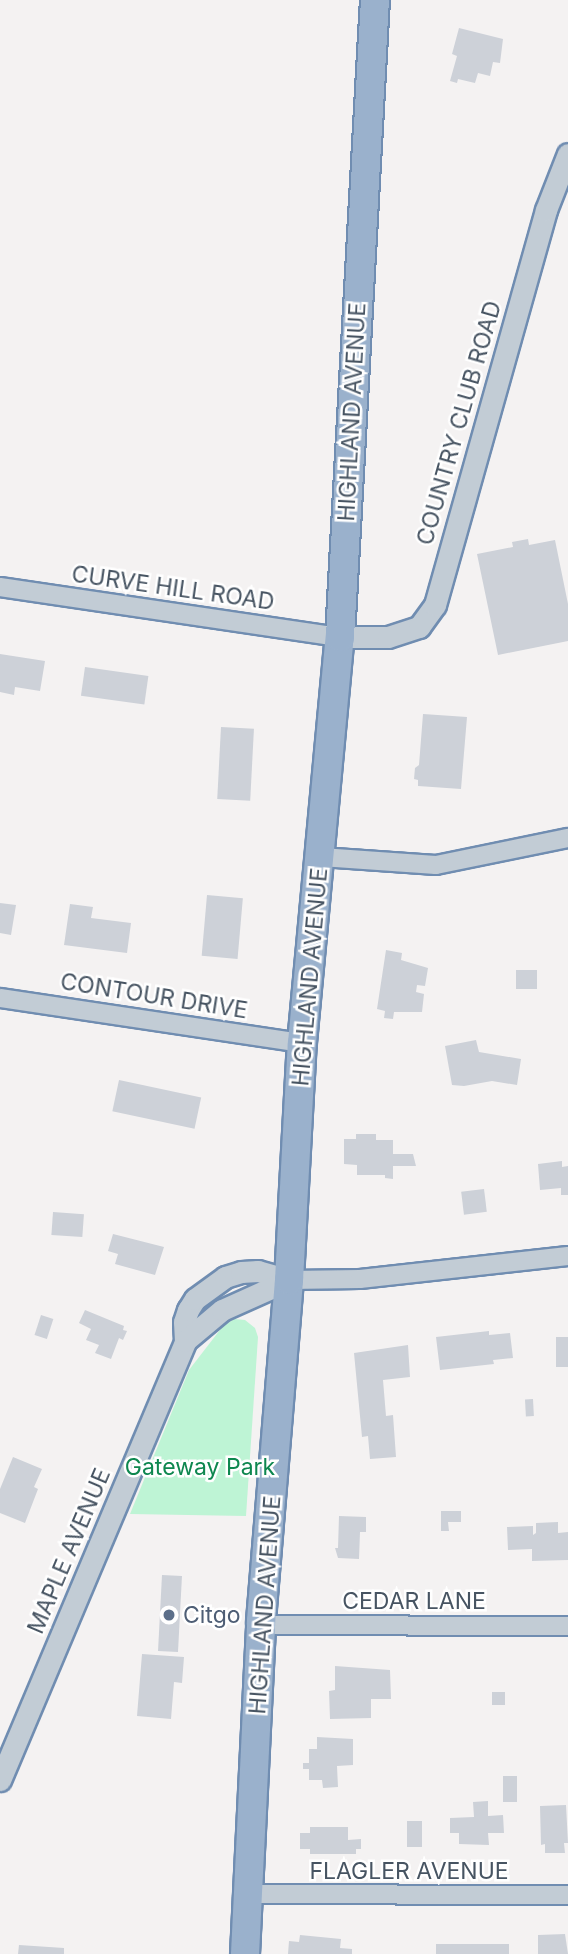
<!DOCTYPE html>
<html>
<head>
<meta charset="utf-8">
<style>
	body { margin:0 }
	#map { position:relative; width:568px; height:1954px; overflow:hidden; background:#f4f2f2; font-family:Inter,sans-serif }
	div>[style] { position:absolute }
	.green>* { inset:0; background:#bef4d5 }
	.building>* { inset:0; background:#cdd1d8; transform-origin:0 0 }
	.roads { filter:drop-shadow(2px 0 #708db1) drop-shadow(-2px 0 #708db1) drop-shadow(0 2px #708db1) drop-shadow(0 -2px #708db1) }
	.minor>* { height:18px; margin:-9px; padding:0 9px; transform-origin:9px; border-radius:9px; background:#c2ccd5 }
	.tertiary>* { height:21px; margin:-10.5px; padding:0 10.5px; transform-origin:10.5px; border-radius:10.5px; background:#c2ccd5 }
	.trunk>* { height:28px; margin:-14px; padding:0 14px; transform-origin:14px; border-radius:14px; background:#9ab1cc }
	.dots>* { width:19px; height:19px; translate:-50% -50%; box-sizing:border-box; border:4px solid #fff; border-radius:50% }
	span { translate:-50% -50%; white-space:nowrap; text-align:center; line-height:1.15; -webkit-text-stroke:5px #fff; paint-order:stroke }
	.street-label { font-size:23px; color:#475462 }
	.park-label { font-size:23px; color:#0e874f }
	.service-label { font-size:23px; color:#4e5e75 }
	.left { translate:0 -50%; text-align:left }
</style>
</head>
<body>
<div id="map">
	<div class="green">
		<i style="clip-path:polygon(234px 1319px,245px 1320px,255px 1328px,258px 1337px,246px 1516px,130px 1514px,189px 1370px,223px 1326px)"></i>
	</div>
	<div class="building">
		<i style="clip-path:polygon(459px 28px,503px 39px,500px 63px,493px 62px,490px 76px,478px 73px,475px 83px,458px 79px,457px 83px,450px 81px,457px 56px,452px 54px)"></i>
		<i style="clip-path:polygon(528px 539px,529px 545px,555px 540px,568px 604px,568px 641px,498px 655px,477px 554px,513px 547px,512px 542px)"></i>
		<i style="clip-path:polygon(0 654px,45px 661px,40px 691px,15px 687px,14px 695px,0 692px)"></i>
		<i style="left:85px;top:667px;width:64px;height:29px;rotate:8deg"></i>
		<i style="clip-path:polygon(423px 714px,467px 717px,461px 789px,418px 786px,418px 780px,414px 779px,415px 768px,419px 765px)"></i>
		<i style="left:221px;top:727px;width:33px;height:72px;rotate:3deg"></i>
		<i style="left:207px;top:895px;width:36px;height:61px;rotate:5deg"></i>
		<i style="clip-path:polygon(0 903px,16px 905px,11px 935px,0 933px)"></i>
		<i style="clip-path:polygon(70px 904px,93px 907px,91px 918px,131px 923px,127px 953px,64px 945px)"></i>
		<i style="clip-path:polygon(386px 950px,402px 953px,401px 960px,428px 968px,425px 986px,417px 985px,416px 992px,424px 994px,422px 1012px,394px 1012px,393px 1019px,384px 1018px,385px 1011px,377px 1009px)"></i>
		<i style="left:537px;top:970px;width:19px;height:21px;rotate:90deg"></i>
		<i style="clip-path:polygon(476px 1040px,479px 1052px,521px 1059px,517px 1085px,492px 1081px,464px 1086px,452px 1085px,445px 1046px)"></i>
		<i style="left:119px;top:1080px;width:84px;height:32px;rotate:12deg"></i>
		<i style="clip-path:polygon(356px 1134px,376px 1134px,376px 1140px,393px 1140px,393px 1154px,413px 1154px,416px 1166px,393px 1166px,393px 1179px,385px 1178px,385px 1175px,357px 1175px,357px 1165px,344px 1164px,344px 1139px,356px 1139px)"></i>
		<i style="clip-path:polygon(562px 1161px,562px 1167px,568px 1166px,568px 1195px,561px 1195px,561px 1188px,540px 1190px,538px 1164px)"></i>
		<i style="left:484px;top:1189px;width:23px;height:23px;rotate:83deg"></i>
		<i style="left:53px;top:1212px;width:31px;height:23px;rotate:4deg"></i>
		<i style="clip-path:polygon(113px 1234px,164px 1247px,155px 1275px,115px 1264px,118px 1254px,108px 1251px)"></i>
		<i style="clip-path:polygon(85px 1310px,124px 1326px,123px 1330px,127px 1331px,123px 1340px,119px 1338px,111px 1359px,95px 1353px,99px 1345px,86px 1340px,91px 1329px,79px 1323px)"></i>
		<i style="left:41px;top:1315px;width:13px;height:21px;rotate:18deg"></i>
		<i style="clip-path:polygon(489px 1331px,489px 1335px,510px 1333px,513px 1358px,493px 1360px,494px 1364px,440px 1370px,436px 1337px)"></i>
		<i style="left:568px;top:1337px;width:30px;height:12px;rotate:90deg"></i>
		<i style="clip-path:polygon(408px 1345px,410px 1377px,383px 1380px,386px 1416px,393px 1415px,396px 1457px,370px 1459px,368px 1436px,362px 1437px,354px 1353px)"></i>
		<i style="left:533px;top:1399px;width:17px;height:8px;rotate:87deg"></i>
		<i style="clip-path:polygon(13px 1457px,42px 1469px,34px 1487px,38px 1489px,25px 1523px,0 1513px,0 1489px)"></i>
		<i style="clip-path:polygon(441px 1511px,461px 1511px,461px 1522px,448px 1522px,449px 1531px,441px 1531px)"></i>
		<i style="clip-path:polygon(339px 1516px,366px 1517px,366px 1532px,360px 1532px,359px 1559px,338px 1558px,335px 1548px,338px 1548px)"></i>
		<i style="clip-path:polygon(558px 1522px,558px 1533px,568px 1532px,568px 1560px,532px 1561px,532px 1549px,508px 1550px,507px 1527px,533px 1526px,533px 1535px,536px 1533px,536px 1523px)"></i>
		<i style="left:162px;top:1575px;width:20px;height:76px;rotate:3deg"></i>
		<i style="clip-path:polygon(142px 1654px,184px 1657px,182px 1683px,174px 1682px,171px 1719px,137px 1716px)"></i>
		<i style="clip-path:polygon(335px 1666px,390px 1670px,391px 1699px,371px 1699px,371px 1718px,330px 1719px,329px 1691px,335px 1690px)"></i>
		<i style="left:492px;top:1692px;width:13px;height:13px"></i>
		<i style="clip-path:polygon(317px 1737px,353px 1739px,353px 1765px,337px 1766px,338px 1787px,323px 1788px,322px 1780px,309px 1780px,309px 1769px,303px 1769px,303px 1763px,309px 1763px,309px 1749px,317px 1749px)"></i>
		<i style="left:503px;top:1776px;width:14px;height:26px"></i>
		<i style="clip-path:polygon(488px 1801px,488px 1816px,503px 1815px,504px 1833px,488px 1833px,489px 1845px,459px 1844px,459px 1833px,450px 1833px,450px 1818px,474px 1817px,473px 1802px)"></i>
		<i style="clip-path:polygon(566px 1805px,568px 1843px,564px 1843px,565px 1853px,545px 1853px,545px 1844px,541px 1845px,540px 1806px)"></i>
		<i style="left:407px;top:1821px;width:15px;height:26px"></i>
		<i style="clip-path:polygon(310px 1827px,348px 1827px,348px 1840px,361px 1839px,361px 1849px,356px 1849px,356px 1854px,310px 1854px,310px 1849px,300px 1849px,300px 1833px,310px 1833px)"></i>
		<i style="clip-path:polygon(565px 1934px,568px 1954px,538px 1954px,538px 1935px)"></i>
		<i style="clip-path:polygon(300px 1935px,341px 1939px,340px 1948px,352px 1949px,352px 1954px,288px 1954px,289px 1941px,299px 1942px)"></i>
		<i style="left:509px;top:1944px;width:10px;height:73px;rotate:90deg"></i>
		<i style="clip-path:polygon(19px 1945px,64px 1948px,64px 1954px,18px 1954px)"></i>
	</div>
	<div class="roads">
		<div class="minor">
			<i style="left:0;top:587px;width:344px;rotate:8.4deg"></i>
			<i style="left:321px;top:857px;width:115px;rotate:4deg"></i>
			<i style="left:436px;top:865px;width:135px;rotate:-11.6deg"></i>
			<i style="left:0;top:998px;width:305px;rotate:8.5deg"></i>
			<i style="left:289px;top:1280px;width:71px;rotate:-0.8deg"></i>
			<i style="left:360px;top:1279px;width:209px;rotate:-6.3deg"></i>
			<i style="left:261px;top:1625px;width:307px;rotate:0.2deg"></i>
			<i style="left:250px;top:1894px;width:318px;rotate:0.2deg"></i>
		</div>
		<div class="tertiary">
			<i style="left:340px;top:637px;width:48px"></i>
			<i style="left:388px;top:637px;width:33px;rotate:-18deg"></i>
			<i style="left:419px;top:627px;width:27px;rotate:-54deg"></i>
			<i style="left:435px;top:605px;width:410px;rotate:-74.3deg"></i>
			<i style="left:546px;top:210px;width:60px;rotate:-68.6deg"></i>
			<i style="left:185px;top:1341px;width:19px;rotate:-93deg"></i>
			<i style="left:184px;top:1322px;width:13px;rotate:-72deg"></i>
			<i style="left:188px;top:1310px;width:13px;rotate:-58deg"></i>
			<i style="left:195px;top:1299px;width:37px;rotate:-36deg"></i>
			<i style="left:225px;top:1277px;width:17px;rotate:-17deg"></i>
			<i style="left:241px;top:1272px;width:17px;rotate:-3deg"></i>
			<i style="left:258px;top:1271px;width:32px;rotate:16deg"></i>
			<i style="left:0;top:1780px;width:476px;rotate:-67.1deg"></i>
			<i style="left:185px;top:1341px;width:48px;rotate:-40deg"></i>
			<i style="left:222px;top:1310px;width:73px;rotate:-24.1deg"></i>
		</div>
		<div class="trunk">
			<i style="left:245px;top:1954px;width:333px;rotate:-87.2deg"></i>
			<i style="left:261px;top:1621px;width:342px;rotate:-85.3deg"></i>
			<i style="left:289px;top:1280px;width:237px;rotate:-86.9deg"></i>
			<i style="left:302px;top:1043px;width:408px;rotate:-84.7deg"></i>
			<i style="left:340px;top:637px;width:638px;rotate:-86.86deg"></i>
		</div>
	</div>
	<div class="dots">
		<i style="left:169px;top:1615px;background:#5c6f8a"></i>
	</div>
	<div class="street-label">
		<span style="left:352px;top:412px;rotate:-87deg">HIGHLAND AVENUE</span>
		<span style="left:459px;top:423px;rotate:-74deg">COUNTRY CLUB ROAD</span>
		<span style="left:173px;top:588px;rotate:8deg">CURVE HILL ROAD</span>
		<span style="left:310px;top:977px;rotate:-85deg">HIGHLAND AVENUE</span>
		<span style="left:154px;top:996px;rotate:9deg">CONTOUR DRIVE</span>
		<span style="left:69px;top:1551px;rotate:-67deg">MAPLE AVENUE</span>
		<span style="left:414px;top:1601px">CEDAR LANE</span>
		<span style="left:265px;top:1605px;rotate:-86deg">HIGHLAND AVENUE</span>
		<span style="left:409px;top:1871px">FLAGLER AVENUE</span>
	</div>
	<div class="park-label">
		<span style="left:200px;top:1467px">Gateway Park</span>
	</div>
	<div class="service-label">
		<span class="left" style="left:183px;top:1615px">Citgo</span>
	</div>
</div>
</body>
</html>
